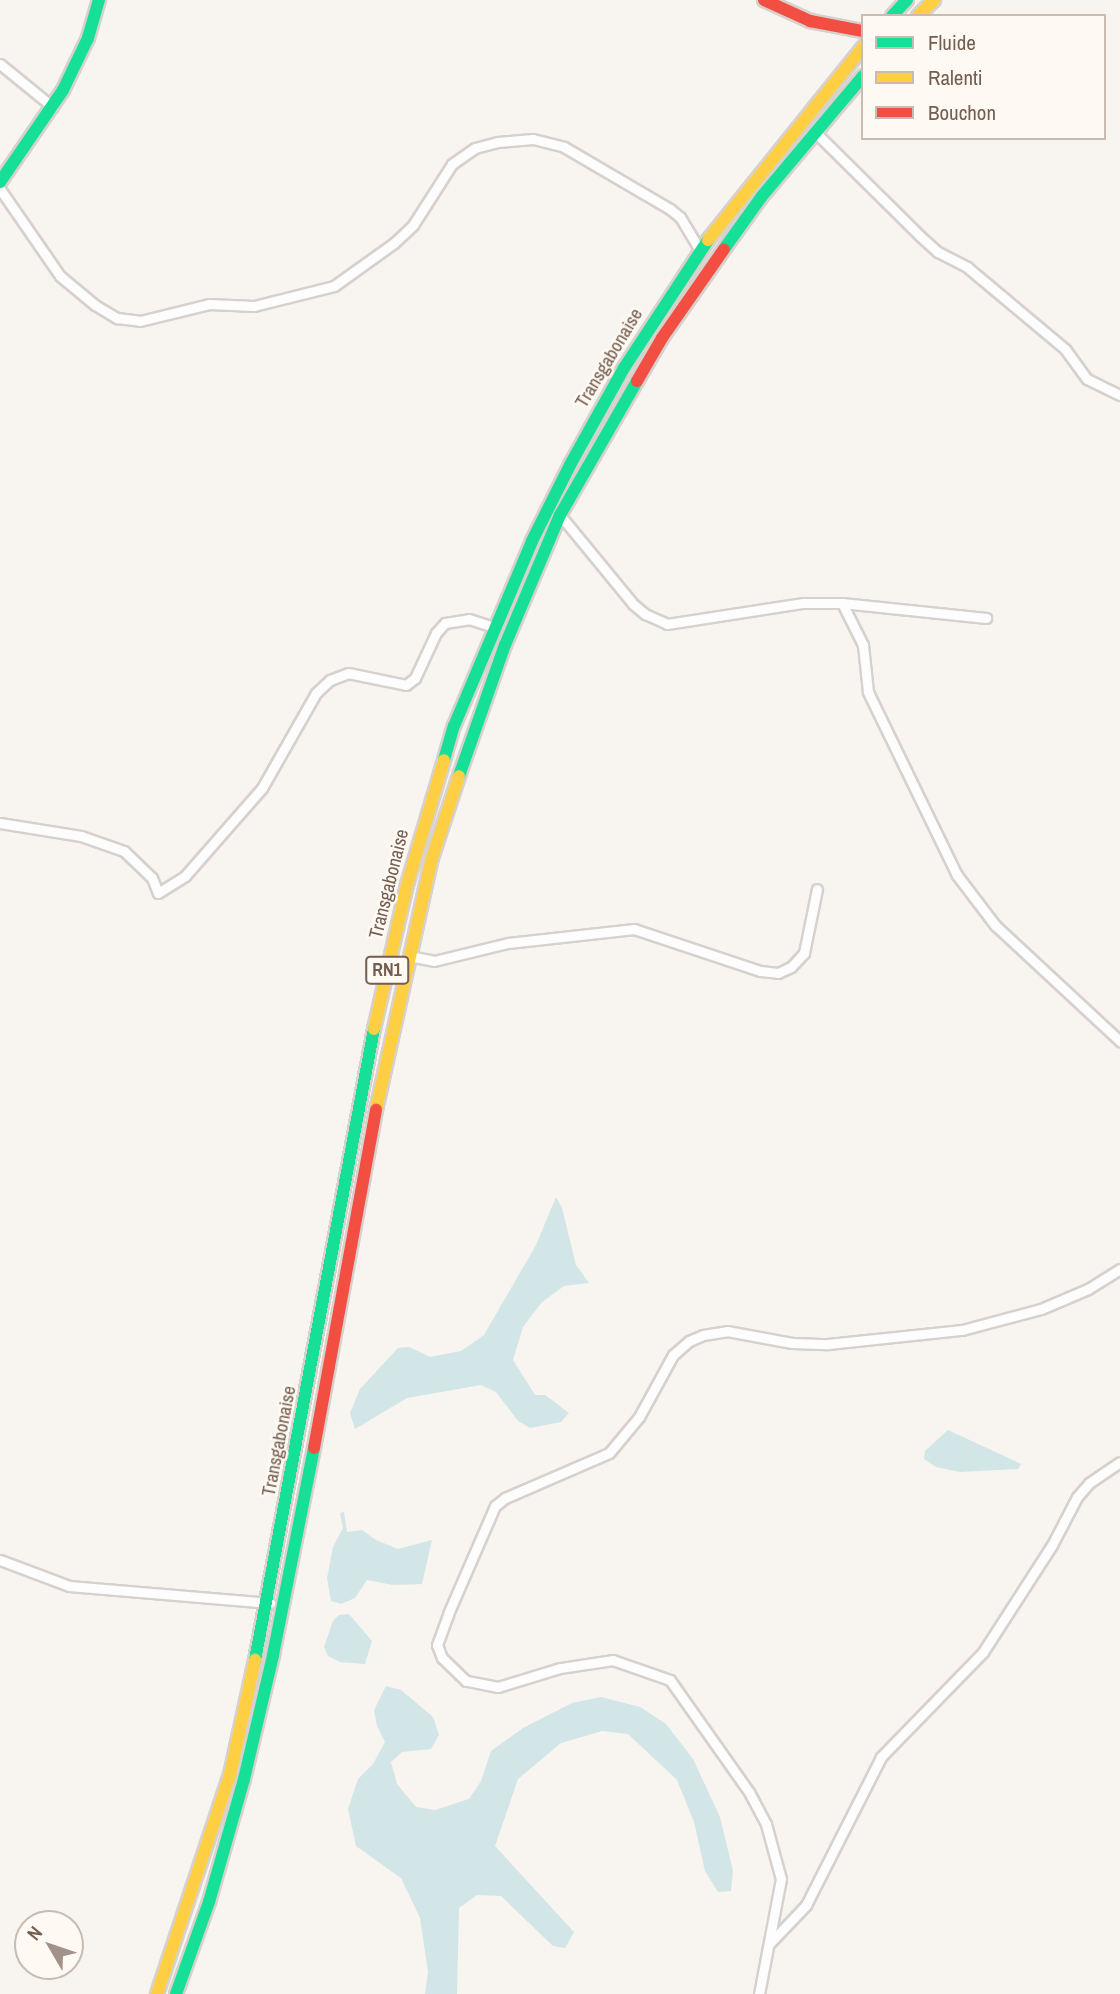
<!DOCTYPE html>
<html>
<head>
<meta charset="utf-8">
<style>
	body { margin:0 }
	#map { position:relative; width:1120px; height:1994px; overflow:hidden; background:#f8f4f0; font-family:"Archivo Narrow",sans-serif }
	div>[style] { position:absolute }
	.water>* { inset:0; background:#d2e5e7 }
	.roads { filter:drop-shadow(2px 0 #d7d1cd) drop-shadow(-2px 0 #d7d1cd) drop-shadow(0 2px #d7d1cd) drop-shadow(0 -2px #d7d1cd) }
	.street>* { height:9px; margin:-4.5px; padding:0 4.5px; transform-origin:4.5px; border-radius:4.5px; background:#fefdfd }
	.fast>* { height:12px; margin:-6px; padding:0 6px; transform-origin:6px; border-radius:6px; background:#16e098 }
	.slow>* { height:12px; margin:-6px; padding:0 6px; transform-origin:6px; border-radius:6px; background:#ffcf43 }
	.jam>* { height:12px; margin:-6px; padding:0 6px; transform-origin:6px; border-radius:6px; background:#f24e42 }
	span { translate:-50% -50%; white-space:nowrap; text-align:center; line-height:1.15; -webkit-text-stroke:5px #fef9f2; paint-order:stroke }
	.shield-label span { padding:2px 5px; background:#fef9f2; border:2px solid; border-radius:5px; -webkit-text-stroke-width:0 }
	.shield-label { font-size:18px; color:#745d51; font-weight:700 }
	.street-label { font-size:19px; color:#745d51 }
	.legend { position:absolute; left:861px; top:14px; width:245px; height:126px; box-sizing:border-box; background:#fef9f2; border:2px solid #c7bbb2; margin:0; padding:9px 12px; list-style:none; font-size:21px; color:#745d51 }
	.legend li { display:flex; align-items:center; gap:14px; height:35px }
	.legend b { width:35px; border:2px solid #c7bbb2 }
	.north { position:absolute; left:14px; top:1910px; width:70px; height:70px; box-sizing:border-box; background:#fef9f2; border:2px solid #c7bbb2; border-radius:50%; rotate:309deg; font-size:19px; font-weight:700; line-height:28px; text-align:center; color:#745d51 }
	.north::after { content:''; display:block; margin:auto; width:24px; height:32px; background:#a29289; clip-path:polygon(50% 0,100% 100%,50% 72%,0 100%) }
</style>
</head>
<body>
<div id="map">
	<div class="water">
		<i style="clip-path:polygon(556px 1197px,562px 1208px,576px 1265px,589px 1283px,564px 1286px,542px 1302px,523px 1327px,513px 1360px,535px 1395px,545px 1395px,569px 1413px,561px 1422px,530px 1428px,518px 1421px,496px 1392px,481px 1385px,407px 1398px,355px 1429px,350px 1413px,360px 1389px,398px 1348px,409px 1347px,430px 1357px,461px 1351px,484px 1335px,536px 1245px)"></i>
		<i style="clip-path:polygon(948px 1430px,1021px 1464px,1018px 1469px,960px 1472px,936px 1467px,924px 1459px,925px 1451px)"></i>
		<i style="clip-path:polygon(344px 1512px,347px 1532px,362px 1530px,376px 1540px,398px 1549px,432px 1540px,422px 1584px,393px 1585px,367px 1580px,355px 1598px,341px 1604px,331px 1601px,327px 1578px,333px 1547px,343px 1528px,340px 1513px)"></i>
		<i style="clip-path:polygon(349px 1614px,372px 1641px,365px 1664px,340px 1662px,328px 1656px,324px 1647px,333px 1621px,339px 1615px)"></i>
		<i style="clip-path:polygon(386px 1686px,401px 1690px,433px 1717px,439px 1735px,431px 1749px,402px 1752px,391px 1762px,397px 1784px,416px 1807px,435px 1810px,469px 1799px,481px 1781px,491px 1751px,523px 1728px,572px 1703px,601px 1697px,640px 1707px,666px 1724px,693px 1759px,720px 1817px,733px 1871px,731px 1891px,718px 1892px,705px 1871px,694px 1822px,677px 1780px,628px 1734px,602px 1731px,561px 1743px,518px 1779px,495px 1846px,574px 1932px,565px 1948px,553px 1946px,501px 1896px,477px 1895px,459px 1908px,457px 1994px,425px 1994px,428px 1972px,420px 1918px,401px 1878px,356px 1846px,348px 1809px,358px 1779px,373px 1764px,385px 1742px,377px 1726px,374px 1710px)"></i>
	</div>
	<div class="roads">
		<div class="street">
			<i style="left:0;top:64px;width:68px;rotate:39.1deg"></i>
			<i style="left:815px;top:132px;width:148px;rotate:44.7deg"></i>
			<i style="left:920px;top:236px;width:24px;rotate:42deg"></i>
			<i style="left:938px;top:252px;width:33px;rotate:27deg"></i>
			<i style="left:967px;top:267px;width:128px;rotate:39.9deg"></i>
			<i style="left:1065px;top:349px;width:37px;rotate:54deg"></i>
			<i style="left:1087px;top:379px;width:37px;rotate:26deg"></i>
			<i style="left:0;top:189px;width:106px;rotate:55.4deg"></i>
			<i style="left:60px;top:276px;width:45px;rotate:39.6deg"></i>
			<i style="left:95px;top:305px;width:26px;rotate:31deg"></i>
			<i style="left:117px;top:318px;width:23px;rotate:7deg"></i>
			<i style="left:140px;top:321px;width:71px;rotate:-13.8deg"></i>
			<i style="left:209px;top:304px;width:45px;rotate:2.5deg"></i>
			<i style="left:254px;top:306px;width:82px;rotate:-14deg"></i>
			<i style="left:334px;top:286px;width:74px;rotate:-35.6deg"></i>
			<i style="left:394px;top:243px;width:26px;rotate:-43deg"></i>
			<i style="left:413px;top:225px;width:72px;rotate:-57.4deg"></i>
			<i style="left:452px;top:164px;width:28px;rotate:-35deg"></i>
			<i style="left:475px;top:148px;width:24px;rotate:-15deg"></i>
			<i style="left:498px;top:142px;width:35px;rotate:-5deg"></i>
			<i style="left:533px;top:139px;width:32px;rotate:14deg"></i>
			<i style="left:564px;top:147px;width:123px;rotate:30.3deg"></i>
			<i style="left:670px;top:209px;width:13px;rotate:39deg"></i>
			<i style="left:680px;top:217px;width:39px;rotate:59deg"></i>
			<i style="left:560px;top:515px;width:115px;rotate:50.6deg"></i>
			<i style="left:633px;top:604px;width:16px;rotate:40deg"></i>
			<i style="left:645px;top:614px;width:24px;rotate:24deg"></i>
			<i style="left:667px;top:624px;width:138px;rotate:-8.8deg"></i>
			<i style="left:803px;top:603px;width:39px"></i>
			<i style="left:842px;top:603px;width:47px;rotate:63.4deg"></i>
			<i style="left:863px;top:645px;width:47px;rotate:83.9deg"></i>
			<i style="left:868px;top:692px;width:203px;rotate:64.1deg"></i>
			<i style="left:957px;top:875px;width:63px;rotate:52.8deg"></i>
			<i style="left:995px;top:925px;width:171px;rotate:42.9deg"></i>
			<i style="left:842px;top:603px;width:145px;rotate:5.9deg"></i>
			<i style="left:0;top:823px;width:82px;rotate:9.1deg"></i>
			<i style="left:81px;top:836px;width:46px;rotate:19.2deg"></i>
			<i style="left:124px;top:851px;width:39px;rotate:44deg"></i>
			<i style="left:152px;top:878px;width:16px;rotate:68deg"></i>
			<i style="left:158px;top:893px;width:32px;rotate:-32deg"></i>
			<i style="left:185px;top:876px;width:117px;rotate:-48.8deg"></i>
			<i style="left:262px;top:788px;width:109px;rotate:-60.4deg"></i>
			<i style="left:316px;top:693px;width:19px;rotate:-43deg"></i>
			<i style="left:330px;top:680px;width:19px;rotate:-21deg"></i>
			<i style="left:348px;top:673px;width:59px;rotate:11.7deg"></i>
			<i style="left:406px;top:685px;width:11px;rotate:-38deg"></i>
			<i style="left:415px;top:678px;width:50px;rotate:-65deg"></i>
			<i style="left:436px;top:633px;width:13px;rotate:-48deg"></i>
			<i style="left:445px;top:623px;width:24px;rotate:-9deg"></i>
			<i style="left:469px;top:619px;width:26px;rotate:18deg"></i>
			<i style="left:409px;top:956px;width:25px;rotate:11deg"></i>
			<i style="left:434px;top:961px;width:76px;rotate:-13.7deg"></i>
			<i style="left:508px;top:943px;width:127px;rotate:-6.3deg"></i>
			<i style="left:634px;top:929px;width:133px;rotate:18.4deg"></i>
			<i style="left:760px;top:971px;width:18px;rotate:6deg"></i>
			<i style="left:778px;top:973px;width:14px;rotate:-25deg"></i>
			<i style="left:791px;top:967px;width:19px;rotate:-47deg"></i>
			<i style="left:804px;top:953px;width:65px;rotate:-78.5deg"></i>
			<i style="left:0;top:1560px;width:74px;rotate:20.6deg"></i>
			<i style="left:69px;top:1586px;width:202px;rotate:4.8deg"></i>
			<i style="left:770px;top:1943px;width:52px;rotate:-46.5deg"></i>
			<i style="left:806px;top:1905px;width:166px;rotate:-63.1deg"></i>
			<i style="left:881px;top:1757px;width:146px;rotate:-45.8deg"></i>
			<i style="left:983px;top:1652px;width:127px;rotate:-57.2deg"></i>
			<i style="left:1052px;top:1545px;width:54px;rotate:-62.5deg"></i>
			<i style="left:1077px;top:1497px;width:18px;rotate:-49deg"></i>
			<i style="left:1089px;top:1483px;width:37px;rotate:-34deg"></i>
			<i style="left:759px;top:1994px;width:117px;rotate:-79.2deg"></i>
			<i style="left:781px;top:1879px;width:57px;rotate:-105.3deg"></i>
			<i style="left:766px;top:1824px;width:36px;rotate:-118deg"></i>
			<i style="left:749px;top:1792px;width:137px;rotate:-125.2deg"></i>
			<i style="left:670px;top:1680px;width:60px;rotate:-160.7deg"></i>
			<i style="left:613px;top:1660px;width:54px;rotate:171.4deg"></i>
			<i style="left:560px;top:1668px;width:65px;rotate:163deg"></i>
			<i style="left:498px;top:1687px;width:33px;rotate:-169deg"></i>
			<i style="left:466px;top:1681px;width:33px;rotate:-136deg"></i>
			<i style="left:442px;top:1658px;width:14px;rotate:-111deg"></i>
			<i style="left:437px;top:1645px;width:33px;rotate:-70deg"></i>
			<i style="left:448px;top:1614px;width:118px;rotate:-66.5deg"></i>
			<i style="left:495px;top:1506px;width:13px;rotate:-39deg"></i>
			<i style="left:505px;top:1498px;width:113px;rotate:-23.4deg"></i>
			<i style="left:609px;top:1453px;width:47px;rotate:-50.2deg"></i>
			<i style="left:639px;top:1417px;width:71px;rotate:-61.3deg"></i>
			<i style="left:673px;top:1355px;width:21px;rotate:-41deg"></i>
			<i style="left:689px;top:1341px;width:15px;rotate:-23deg"></i>
			<i style="left:703px;top:1335px;width:24px;rotate:-9deg"></i>
			<i style="left:727px;top:1331px;width:66px;rotate:10.5deg"></i>
			<i style="left:792px;top:1343px;width:36px;rotate:2deg"></i>
			<i style="left:828px;top:1344px;width:135px;rotate:-6deg"></i>
			<i style="left:962px;top:1330px;width:82px;rotate:-14.9deg"></i>
			<i style="left:1041px;top:1309px;width:51px;rotate:-23.1deg"></i>
			<i style="left:1088px;top:1289px;width:38px;rotate:-32deg"></i>
		</div>
		<div class="fast">
			<i style="left:892px;top:16px;width:22px;rotate:-47deg"></i>
			<i style="left:0;top:182px;width:112px;rotate:-55.6deg"></i>
			<i style="left:63px;top:90px;width:58px;rotate:-64.3deg"></i>
			<i style="left:88px;top:38px;width:40px;rotate:-74deg"></i>
			<i style="left:724px;top:249px;width:65px;rotate:-54.4deg"></i>
			<i style="left:762px;top:196px;width:157px;rotate:-49.9deg"></i>
			<i style="left:444px;top:760px;width:35px;rotate:-74deg"></i>
			<i style="left:454px;top:726px;width:201px;rotate:-67.1deg"></i>
			<i style="left:532px;top:541px;width:85px;rotate:-63.4deg"></i>
			<i style="left:570px;top:465px;width:111px;rotate:-60.9deg"></i>
			<i style="left:624px;top:368px;width:153px;rotate:-56.7deg"></i>
			<i style="left:459px;top:776px;width:139px;rotate:-70.7deg"></i>
			<i style="left:505px;top:645px;width:141px;rotate:-67.1deg"></i>
			<i style="left:560px;top:515px;width:155px;rotate:-60.1deg"></i>
			<i style="left:255px;top:1660px;width:642px;rotate:-79.32deg"></i>
			<i style="left:176px;top:1994px;width:98px;rotate:-70.3deg"></i>
			<i style="left:209px;top:1902px;width:128px;rotate:-74.1deg"></i>
			<i style="left:244px;top:1779px;width:127px;rotate:-76.8deg"></i>
			<i style="left:273px;top:1655px;width:211px;rotate:-78.8deg"></i>
		</div>
		<div class="slow">
			<i style="left:918px;top:16px;width:23px;rotate:-45deg"></i>
			<i style="left:708px;top:240px;width:248px;rotate:-51.2deg"></i>
			<i style="left:374px;top:1029px;width:148px;rotate:-77.1deg"></i>
			<i style="left:407px;top:885px;width:130px;rotate:-73.5deg"></i>
			<i style="left:376px;top:1110px;width:258px;rotate:-77.5deg"></i>
			<i style="left:432px;top:858px;width:86px;rotate:-71.8deg"></i>
			<i style="left:157px;top:1994px;width:231px;rotate:-71.6deg"></i>
			<i style="left:230px;top:1775px;width:118px;rotate:-77.7deg"></i>
		</div>
		<div class="jam">
			<i style="left:764px;top:0;width:51px;rotate:24.5deg"></i>
			<i style="left:810px;top:21px;width:54px;rotate:10.7deg"></i>
			<i style="left:637px;top:381px;width:50px;rotate:-59.8deg"></i>
			<i style="left:662px;top:338px;width:108px;rotate:-55.1deg"></i>
			<i style="left:314px;top:1448px;width:344px;rotate:-79.6deg"></i>
		</div>
	</div>
	<div class="shield-label">
		<span style="left:387px;top:970px">RN1</span>
	</div>
	<div class="street-label">
		<span style="left:609px;top:358px;rotate:-59deg">Transgabonaise</span>
		<span style="left:389px;top:884px;rotate:-76deg">Transgabonaise</span>
		<span style="left:279px;top:1441px;rotate:-79deg">Transgabonaise</span>
	</div>
	<ul class="legend">
	<li><b style="height:9px;background:#16e098"></b>Fluide</li>
	<li><b style="height:9px;background:#ffcf43"></b>Ralenti</li>
	<li><b style="height:9px;background:#f24e42"></b>Bouchon</li>
	</ul>
	<div class="north">N</div>
</div>
</body>
</html>
